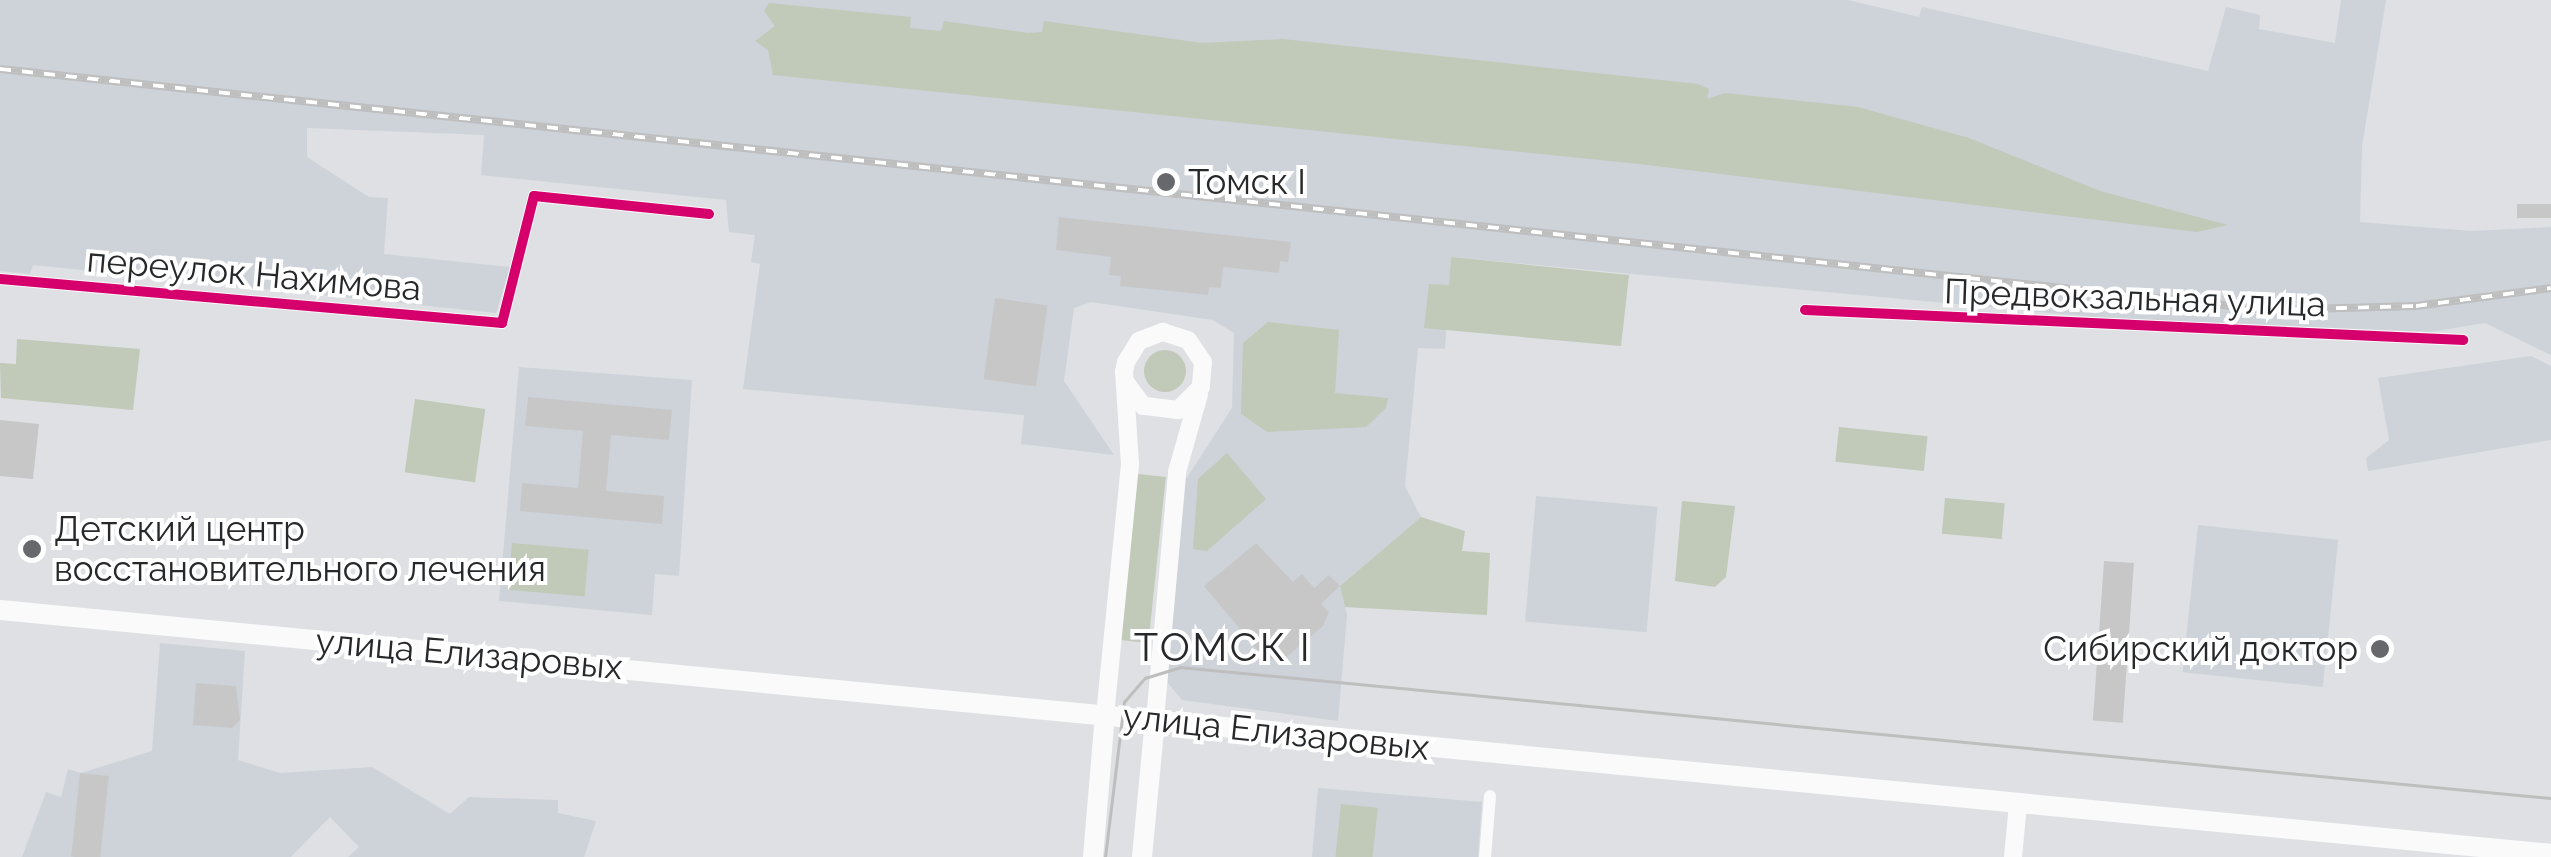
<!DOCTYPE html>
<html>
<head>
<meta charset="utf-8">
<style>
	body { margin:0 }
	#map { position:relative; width:2551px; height:857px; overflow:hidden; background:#dee0e3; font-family:Raleway,sans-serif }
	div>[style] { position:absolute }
	.built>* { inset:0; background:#ced3da; transform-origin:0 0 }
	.green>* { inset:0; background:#c1c9b8; transform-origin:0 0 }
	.round { border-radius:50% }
	.building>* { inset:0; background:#c7c7c8; transform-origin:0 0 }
	.street>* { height:12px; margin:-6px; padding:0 6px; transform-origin:6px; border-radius:6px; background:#fafafb }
	.secondary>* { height:18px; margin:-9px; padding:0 9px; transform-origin:9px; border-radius:9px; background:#fafafb }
	.primary>* { height:20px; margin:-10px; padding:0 10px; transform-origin:10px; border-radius:10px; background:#fafafb }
	.tram>* { height:2.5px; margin:-1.25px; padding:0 1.25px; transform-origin:1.25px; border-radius:1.25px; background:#bebebe }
	.rail>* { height:8px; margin-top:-4px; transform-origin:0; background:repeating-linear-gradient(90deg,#fff 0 11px,#bebebe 0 22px); box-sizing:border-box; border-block:2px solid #bebebe }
	.cycleway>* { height:10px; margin:-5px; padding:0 5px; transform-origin:5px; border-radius:5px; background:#d6006c }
	.dots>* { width:28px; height:28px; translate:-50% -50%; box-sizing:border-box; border:5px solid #fff; border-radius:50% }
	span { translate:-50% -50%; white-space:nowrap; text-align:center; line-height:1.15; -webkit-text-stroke:8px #fff; paint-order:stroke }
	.poi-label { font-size:35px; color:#27282a }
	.left { translate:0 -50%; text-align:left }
	.right { translate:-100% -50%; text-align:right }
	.street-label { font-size:35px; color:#27282a }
	.quarter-label { font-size:40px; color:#27282a; letter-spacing:2.5px }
</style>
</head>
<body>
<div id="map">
	<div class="built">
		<i style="clip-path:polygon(0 0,1848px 0,1919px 17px,1922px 7px,2208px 71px,2226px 7px,2260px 15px,2259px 29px,2335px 43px,2341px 0,2386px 0,2362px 146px,2360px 222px,2471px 231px,2551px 227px,2551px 355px,2485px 323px,2431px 332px,2116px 319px,1451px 257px,1445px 349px,1418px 348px,1405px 486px,1421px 517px,1340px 586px,1347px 615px,1338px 721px,1182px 700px,1167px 682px,1186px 479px,1232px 408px,1234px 333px,1213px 320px,1091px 302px,1074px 308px,1064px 381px,1114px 455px,1021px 444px,1024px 415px,743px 389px,760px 264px,751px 262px,755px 235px,729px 232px,726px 200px,481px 175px,484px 135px,307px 128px,307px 157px,369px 197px,388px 198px,384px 254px,510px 267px,496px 313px,33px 265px,30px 274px,0 271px)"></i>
		<i style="clip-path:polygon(2531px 356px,2551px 366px,2551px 440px,2368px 471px,2366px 458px,2389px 440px,2378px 378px)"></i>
		<i style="clip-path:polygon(519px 367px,692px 380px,679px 576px,655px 574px,652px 615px,499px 601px)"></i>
		<i style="left:1536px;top:496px;width:122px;height:126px;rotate:5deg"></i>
		<i style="left:2198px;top:525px;width:141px;height:148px;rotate:6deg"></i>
		<i style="clip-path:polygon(160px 643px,245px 651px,238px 760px,280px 773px,372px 767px,450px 814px,469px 797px,558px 800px,558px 813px,596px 821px,584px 857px,348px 857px,359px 847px,330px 817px,291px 857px,22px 857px,46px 792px,61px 797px,68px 769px,81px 773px,152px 751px)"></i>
		<i style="clip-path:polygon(1318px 788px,1482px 802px,1478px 857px,1312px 857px)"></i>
	</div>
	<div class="green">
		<i style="clip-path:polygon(769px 3px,911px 17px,910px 28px,941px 31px,944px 21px,1028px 33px,1042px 32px,1044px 21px,1202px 43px,1283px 39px,1698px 84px,1709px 89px,1707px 99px,1725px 93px,1858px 107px,1969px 138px,2100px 191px,2228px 225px,2197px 232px,1639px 164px,773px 75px,768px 50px,755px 41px,775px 26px,764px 11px)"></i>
		<i style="clip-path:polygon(1451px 257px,1629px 275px,1621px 346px,1424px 328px,1429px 284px,1449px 285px)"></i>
		<i style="clip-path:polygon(1268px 322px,1339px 330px,1335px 393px,1388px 398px,1386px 408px,1366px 427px,1267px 432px,1241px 414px,1243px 343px)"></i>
		<i style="clip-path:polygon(17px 339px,140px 349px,133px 410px,1px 398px,0 363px,16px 364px)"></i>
		<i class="round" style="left:1144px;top:350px;width:42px;height:42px"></i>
		<i style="left:415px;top:399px;width:71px;height:74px;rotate:8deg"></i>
		<i style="left:1839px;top:427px;width:89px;height:35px;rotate:6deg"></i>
		<i style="clip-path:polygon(1227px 453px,1266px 499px,1207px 551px,1193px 549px,1198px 479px)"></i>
		<i style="left:1138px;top:474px;width:28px;height:167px;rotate:6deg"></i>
		<i style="left:1945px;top:498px;width:60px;height:36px;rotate:5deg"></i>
		<i style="clip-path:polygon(1682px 501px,1735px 506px,1726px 577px,1715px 587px,1675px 581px)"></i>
		<i style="clip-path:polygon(1421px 517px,1465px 531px,1462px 551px,1490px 553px,1487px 615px,1345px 607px,1340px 586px)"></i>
		<i style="left:512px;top:543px;width:77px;height:47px;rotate:5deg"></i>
		<i style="left:1341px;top:804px;width:37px;height:53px;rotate:6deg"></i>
	</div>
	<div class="building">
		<i style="left:2517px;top:204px;width:34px;height:14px"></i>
		<i style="clip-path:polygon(1059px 217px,1291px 242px,1288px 262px,1280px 261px,1279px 273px,1223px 267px,1221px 288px,1209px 287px,1208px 295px,1120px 286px,1121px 276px,1109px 275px,1111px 257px,1056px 250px)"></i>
		<i style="left:995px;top:298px;width:53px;height:82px;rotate:8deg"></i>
		<i style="clip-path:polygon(528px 397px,672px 410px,669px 440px,611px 435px,606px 491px,664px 496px,662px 524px,520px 511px,522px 483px,578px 488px,583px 431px,525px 426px)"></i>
		<i style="clip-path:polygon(0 420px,39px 424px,33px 479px,0 476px)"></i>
		<i style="clip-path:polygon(1256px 543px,1293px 582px,1302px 574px,1314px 588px,1329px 575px,1340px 586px,1321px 604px,1329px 612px,1323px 626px,1283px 660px,1265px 659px,1204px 586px)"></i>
		<i style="left:2104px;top:561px;width:30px;height:160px;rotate:4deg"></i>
		<i style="clip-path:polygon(196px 683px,236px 686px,240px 720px,232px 728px,193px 725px)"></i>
		<i style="left:80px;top:773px;width:29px;height:84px;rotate:6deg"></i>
	</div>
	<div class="street">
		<i style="left:0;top:279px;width:504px;rotate:5.01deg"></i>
		<i style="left:502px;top:323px;width:131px;rotate:-75.9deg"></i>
		<i style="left:534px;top:196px;width:176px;rotate:5.9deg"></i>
		<i style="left:1805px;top:310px;width:659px;rotate:2.61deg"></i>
		<i style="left:1485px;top:857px;width:61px;rotate:-85.3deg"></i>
	</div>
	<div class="secondary">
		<i style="left:1105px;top:715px;width:252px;rotate:-84.3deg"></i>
		<i style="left:1130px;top:464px;width:93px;rotate:-93.7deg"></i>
		<i style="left:1124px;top:371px;width:9px;rotate:-77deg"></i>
		<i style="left:1126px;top:362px;width:25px;rotate:-58deg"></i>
		<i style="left:1139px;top:341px;width:26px;rotate:-21deg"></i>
		<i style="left:1163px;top:332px;width:26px;rotate:18deg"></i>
		<i style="left:1188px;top:340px;width:27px;rotate:56deg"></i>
		<i style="left:1203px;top:362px;width:25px;rotate:95deg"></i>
		<i style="left:1201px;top:387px;width:33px;rotate:135deg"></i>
		<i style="left:1178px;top:410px;width:35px;rotate:-173deg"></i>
		<i style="left:1143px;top:406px;width:31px;rotate:-126deg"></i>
		<i style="left:1155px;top:720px;width:249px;rotate:-84.9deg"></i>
		<i style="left:1177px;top:472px;width:81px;rotate:-74.2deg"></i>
		<i style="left:2013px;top:857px;width:53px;rotate:-84.6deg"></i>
	</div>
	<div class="primary">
		<i style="left:0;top:610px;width:2563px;rotate:5.46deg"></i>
		<i style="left:1093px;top:857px;width:143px;rotate:-85.2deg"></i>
		<i style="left:1142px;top:857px;width:138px;rotate:-84.6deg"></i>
	</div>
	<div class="tram">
		<i style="left:1105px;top:857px;width:156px;rotate:-83deg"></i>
		<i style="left:1124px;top:702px;width:32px;rotate:-49deg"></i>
		<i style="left:1145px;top:678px;width:37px;rotate:-17deg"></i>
		<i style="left:1180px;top:667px;width:1377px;rotate:5.46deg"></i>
	</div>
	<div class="rail">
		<i style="left:0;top:69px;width:2283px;rotate:6.06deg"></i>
		<i style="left:2270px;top:310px;width:146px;rotate:-1.6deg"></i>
		<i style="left:2416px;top:306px;width:136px;rotate:-7.6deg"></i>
	</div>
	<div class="cycleway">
		<i style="left:0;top:279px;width:504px;rotate:5.01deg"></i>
		<i style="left:502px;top:323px;width:131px;rotate:-75.9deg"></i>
		<i style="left:534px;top:196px;width:176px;rotate:5.9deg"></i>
		<i style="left:1805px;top:310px;width:659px;rotate:2.61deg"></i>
	</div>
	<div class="dots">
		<i style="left:1166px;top:182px;background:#67686b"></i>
		<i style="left:32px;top:549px;background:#67686b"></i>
		<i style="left:2380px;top:649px;background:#67686b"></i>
	</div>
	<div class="poi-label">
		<span class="left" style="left:1188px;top:182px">Томск I</span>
		<span class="left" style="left:54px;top:549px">Детский центр<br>восстановительного лечения</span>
		<span class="right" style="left:2358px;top:649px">Сибирский доктор</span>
	</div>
	<div class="street-label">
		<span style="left:254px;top:274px;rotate:5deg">переулок Нахимова</span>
		<span style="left:2135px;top:298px;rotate:2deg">Предвокзальная улица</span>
		<span style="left:469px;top:654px;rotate:5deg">улица Елизаровых</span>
		<span style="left:1276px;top:732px;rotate:6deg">улица Елизаровых</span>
	</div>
	<div class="quarter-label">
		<span style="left:1223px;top:647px">ТОМСК I</span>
	</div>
</div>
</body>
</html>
